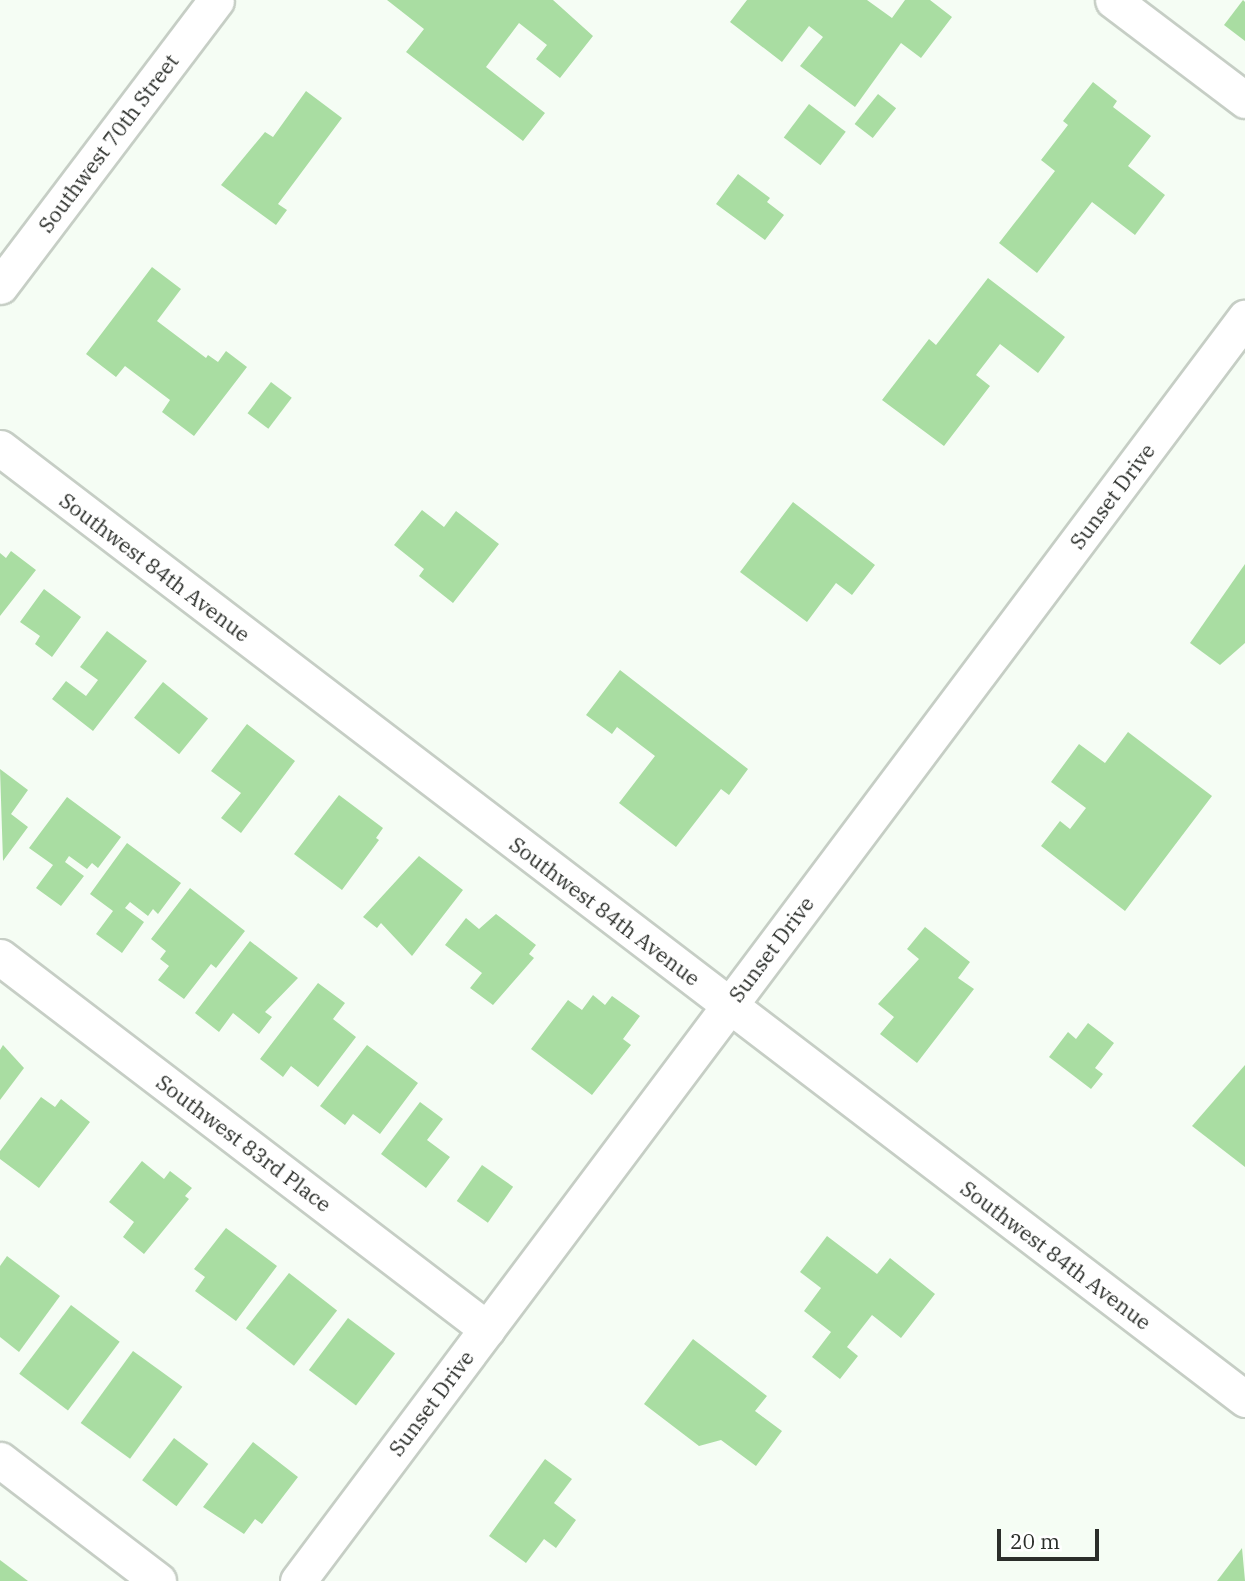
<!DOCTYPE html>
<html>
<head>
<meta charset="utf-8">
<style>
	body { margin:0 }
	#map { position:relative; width:1245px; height:1581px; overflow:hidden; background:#f5fdf4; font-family:"IBM Plex Serif",serif }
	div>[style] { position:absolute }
	.building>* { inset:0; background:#a9dda2; transform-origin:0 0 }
	.roads { filter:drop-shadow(2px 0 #c6cec5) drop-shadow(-2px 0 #c6cec5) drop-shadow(0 2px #c6cec5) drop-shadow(0 -2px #c6cec5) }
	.minor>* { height:35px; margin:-17.5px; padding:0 17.5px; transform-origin:17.5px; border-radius:17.5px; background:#fff }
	span { translate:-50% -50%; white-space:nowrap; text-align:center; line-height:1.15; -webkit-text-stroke:5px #fff; paint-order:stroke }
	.street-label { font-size:21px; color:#2b2e2a }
	.scale { position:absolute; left:997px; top:1529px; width:102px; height:32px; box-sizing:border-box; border:4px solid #2b2e2a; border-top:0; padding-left:9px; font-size:21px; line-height:24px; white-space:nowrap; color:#2b2e2a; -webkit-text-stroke:5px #fff; paint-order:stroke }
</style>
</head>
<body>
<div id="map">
	<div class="building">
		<i style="clip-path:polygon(387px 0,553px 0,593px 36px,560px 78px,536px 59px,547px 45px,519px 23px,486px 67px,545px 113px,523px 141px,406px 52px,424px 29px)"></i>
		<i style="clip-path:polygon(747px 0,867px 0,892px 18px,905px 0,930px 0,952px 17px,921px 58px,901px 43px,855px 107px,800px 66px,823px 37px,809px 26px,782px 62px,730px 22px)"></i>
		<i style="clip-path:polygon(1243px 0,1245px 2px,1245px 41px,1224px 25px)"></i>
		<i style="clip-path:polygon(1093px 82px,1117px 101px,1113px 107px,1151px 136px,1128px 166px,1165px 195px,1135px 235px,1092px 202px,1037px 273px,999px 243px,1055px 171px,1041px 160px,1068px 125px,1063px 121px)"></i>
		<i style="clip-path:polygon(306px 91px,342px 118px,278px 204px,287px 210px,276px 225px,221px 185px,265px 132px,273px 137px)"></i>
		<i style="left:878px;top:94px;width:23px;height:38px;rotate:38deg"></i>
		<i style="left:809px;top:104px;width:46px;height:42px;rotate:37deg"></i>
		<i style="clip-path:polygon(738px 174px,770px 198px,767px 202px,784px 215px,765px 240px,716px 204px)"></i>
		<i style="clip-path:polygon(152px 267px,181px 289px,157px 321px,206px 358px,208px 355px,218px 362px,226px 351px,247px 367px,194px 436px,162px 412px,170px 400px,125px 366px,116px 377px,86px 354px)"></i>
		<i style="clip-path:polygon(988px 278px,1065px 337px,1038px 373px,1000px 344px,976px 375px,990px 386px,944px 446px,882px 400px,929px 339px,936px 345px)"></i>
		<i style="left:271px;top:382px;width:26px;height:39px;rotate:37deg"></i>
		<i style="clip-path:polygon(793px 502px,875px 565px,852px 595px,836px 583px,807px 622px,740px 572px)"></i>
		<i style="clip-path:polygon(422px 510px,444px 527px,456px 511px,499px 544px,453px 603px,419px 576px,424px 569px,394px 545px)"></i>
		<i style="clip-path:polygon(11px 551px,36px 570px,0 616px,0 553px,6px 558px)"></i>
		<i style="clip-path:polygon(1245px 564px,1245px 643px,1220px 665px,1190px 643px)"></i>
		<i style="clip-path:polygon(44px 589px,81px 617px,52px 657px,35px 644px,40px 636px,20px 622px)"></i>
		<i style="clip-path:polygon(107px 631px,147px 661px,93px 731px,52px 699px,66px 681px,86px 696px,98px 680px,80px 667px)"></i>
		<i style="clip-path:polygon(620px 670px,748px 769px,729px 795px,721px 789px,676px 847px,619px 803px,655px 756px,617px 727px,612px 734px,586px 715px)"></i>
		<i style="left:163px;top:682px;width:58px;height:46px;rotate:39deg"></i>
		<i style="clip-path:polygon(247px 724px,295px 761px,241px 833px,221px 818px,241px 793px,211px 771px)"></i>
		<i style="clip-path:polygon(1128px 732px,1212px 796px,1125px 911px,1041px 846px,1060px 821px,1070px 829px,1086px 808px,1051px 782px,1079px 744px,1105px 763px)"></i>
		<i style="clip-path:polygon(0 769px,28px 790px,11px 814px,28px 827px,3px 861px)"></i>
		<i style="clip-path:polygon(339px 795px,383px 828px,376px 838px,379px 840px,342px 890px,294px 854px)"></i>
		<i style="clip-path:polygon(67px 797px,121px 837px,98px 868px,92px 863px,87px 869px,69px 856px,65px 862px,84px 876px,61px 906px,36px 888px,53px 865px,29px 848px)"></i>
		<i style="clip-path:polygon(127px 843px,181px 883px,158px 914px,153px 909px,148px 916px,130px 902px,125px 908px,144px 922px,122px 953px,96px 934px,113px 911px,90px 894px)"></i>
		<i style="clip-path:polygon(419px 856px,463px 890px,412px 956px,381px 923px,377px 928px,363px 917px)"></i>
		<i style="clip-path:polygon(190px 888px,245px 931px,216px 968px,211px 964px,184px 999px,158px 980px,169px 966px,160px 959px,166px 951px,151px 939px)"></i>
		<i style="clip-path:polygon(496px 914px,536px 945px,529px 954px,534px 958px,493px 1005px,470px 988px,482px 973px,445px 945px,466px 918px,479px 929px)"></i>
		<i style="clip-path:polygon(925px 927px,970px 962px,958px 978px,974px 989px,917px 1063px,880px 1034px,894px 1017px,878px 1004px,919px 959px,907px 949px)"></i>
		<i style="clip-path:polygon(250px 941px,298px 978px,265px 1012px,272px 1017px,259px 1034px,233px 1013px,219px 1032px,195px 1013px)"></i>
		<i style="clip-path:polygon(318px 983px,345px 1003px,333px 1019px,356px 1037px,318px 1087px,291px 1066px,283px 1077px,260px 1059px)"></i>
		<i style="clip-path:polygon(593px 995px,605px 1005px,612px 996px,640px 1016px,623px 1039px,631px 1045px,592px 1095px,531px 1049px,568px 1000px,582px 1010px)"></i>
		<i style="clip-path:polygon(1088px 1023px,1114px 1043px,1095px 1068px,1103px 1074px,1091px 1089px,1049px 1057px,1068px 1032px,1076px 1039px)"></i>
		<i style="clip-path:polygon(3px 1045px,24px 1068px,0 1100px,0 1050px)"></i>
		<i style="clip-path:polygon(367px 1045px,418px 1083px,380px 1134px,353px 1114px,345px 1125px,320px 1106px)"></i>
		<i style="clip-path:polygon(1245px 1065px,1245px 1167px,1192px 1126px)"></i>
		<i style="clip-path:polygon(41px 1097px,55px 1107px,61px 1099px,90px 1122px,39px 1188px,0 1159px,0 1151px)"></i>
		<i style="clip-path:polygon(420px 1102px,443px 1119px,427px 1140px,450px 1157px,426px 1188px,381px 1154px)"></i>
		<i style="clip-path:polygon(142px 1161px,164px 1179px,170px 1171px,192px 1188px,185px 1196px,189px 1199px,144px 1254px,123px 1237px,134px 1222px,109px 1202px)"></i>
		<i style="left:482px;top:1165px;width:38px;height:44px;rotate:35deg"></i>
		<i style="clip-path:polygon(226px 1228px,277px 1266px,236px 1321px,195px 1291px,205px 1277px,194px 1269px)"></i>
		<i style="clip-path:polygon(827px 1236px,877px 1274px,890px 1258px,935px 1294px,901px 1338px,872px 1315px,847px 1347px,858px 1356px,840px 1379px,812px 1357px,831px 1332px,804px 1311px,821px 1288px,800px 1272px)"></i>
		<i style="clip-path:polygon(7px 1256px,60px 1296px,19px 1352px,0 1337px,0 1266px)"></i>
		<i style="left:289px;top:1273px;width:61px;height:70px;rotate:38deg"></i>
		<i style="left:71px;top:1305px;width:61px;height:86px;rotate:37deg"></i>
		<i style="left:348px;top:1318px;width:59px;height:65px;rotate:37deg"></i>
		<i style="clip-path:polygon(693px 1339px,767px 1396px,755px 1411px,782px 1431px,756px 1466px,721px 1440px,699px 1446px,644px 1404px)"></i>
		<i style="left:133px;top:1351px;width:61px;height:89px;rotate:36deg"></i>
		<i style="left:174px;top:1438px;width:43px;height:53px;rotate:37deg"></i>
		<i style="clip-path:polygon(253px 1442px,298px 1477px,262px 1524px,255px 1519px,244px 1534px,203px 1507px)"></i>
		<i style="clip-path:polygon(545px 1459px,572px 1479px,554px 1503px,576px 1520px,556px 1548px,544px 1539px,526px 1563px,489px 1536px)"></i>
		<i style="clip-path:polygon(1242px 1548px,1245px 1581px,1217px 1581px)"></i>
		<i style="clip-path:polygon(0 1560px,28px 1581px,0 1581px)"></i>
	</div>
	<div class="roads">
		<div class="minor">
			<i style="left:1113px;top:0;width:166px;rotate:37.1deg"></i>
			<i style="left:0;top:286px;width:358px;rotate:-52.9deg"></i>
			<i style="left:0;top:448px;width:1567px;rotate:37.37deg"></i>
			<i style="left:0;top:957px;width:613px;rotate:37.37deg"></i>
			<i style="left:0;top:1460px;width:199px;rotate:37.4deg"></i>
			<i style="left:298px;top:1581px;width:1579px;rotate:-53.14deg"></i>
		</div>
	</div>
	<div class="street-label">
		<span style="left:108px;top:143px;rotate:-53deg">Southwest 70th Street</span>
		<span style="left:1112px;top:496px;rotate:-53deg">Sunset Drive</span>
		<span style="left:155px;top:567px;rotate:37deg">Southwest 84th Avenue</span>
		<span style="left:605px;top:911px;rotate:37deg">Southwest 84th Avenue</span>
		<span style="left:771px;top:949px;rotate:-53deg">Sunset Drive</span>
		<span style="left:244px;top:1143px;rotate:37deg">Southwest 83rd Place</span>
		<span style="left:1056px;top:1255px;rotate:37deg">Southwest 84th Avenue</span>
		<span style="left:431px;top:1403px;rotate:-53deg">Sunset Drive</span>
	</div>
	<div class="scale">20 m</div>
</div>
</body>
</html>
